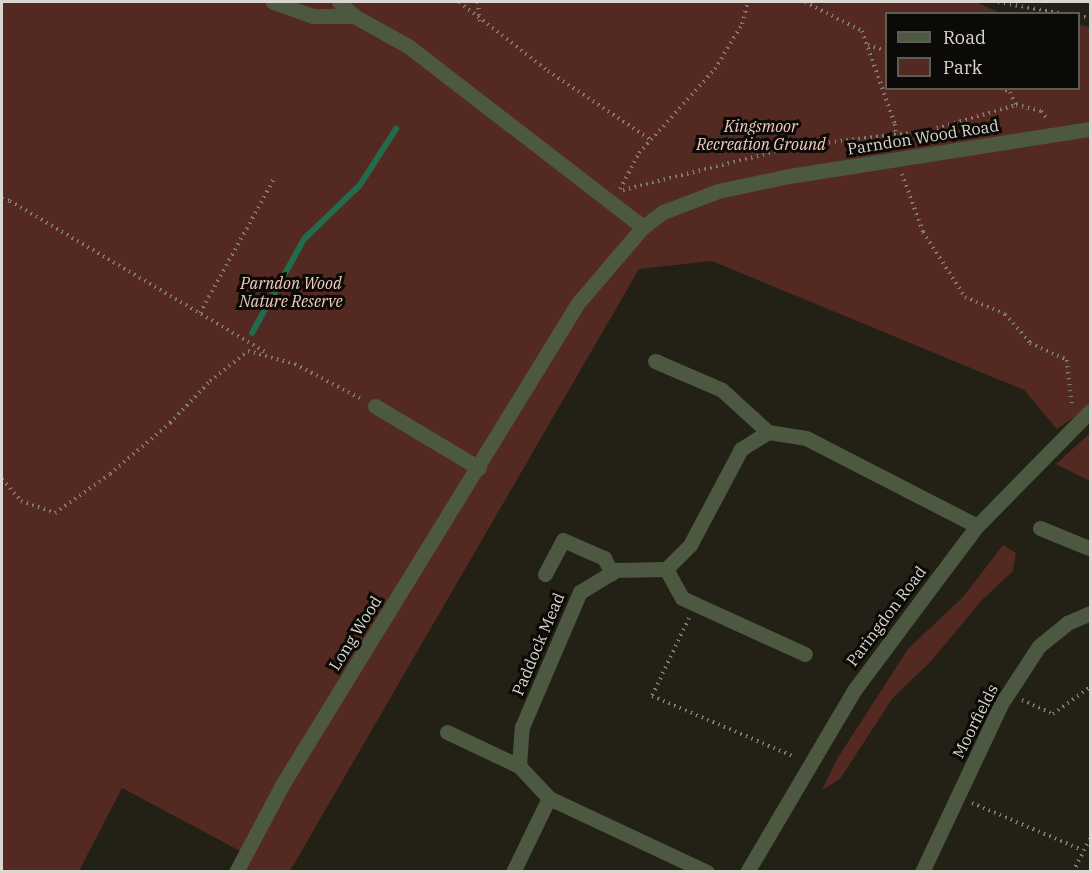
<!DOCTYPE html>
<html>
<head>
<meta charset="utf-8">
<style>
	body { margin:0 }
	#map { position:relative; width:1092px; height:873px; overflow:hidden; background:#232015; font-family:"IBM Plex Serif",serif }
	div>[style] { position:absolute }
	.green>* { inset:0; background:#542921 }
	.stream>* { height:6px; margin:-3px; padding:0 3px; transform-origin:3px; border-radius:3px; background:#226c4d }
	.path>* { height:4px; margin-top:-2px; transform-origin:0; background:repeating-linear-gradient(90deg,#807d74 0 1.5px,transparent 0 6px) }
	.minor>* { height:15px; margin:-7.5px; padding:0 7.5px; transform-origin:7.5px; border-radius:7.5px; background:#4c5840 }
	span { translate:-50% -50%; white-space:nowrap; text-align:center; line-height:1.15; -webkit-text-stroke:6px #0b0a06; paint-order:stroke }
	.park-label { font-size:16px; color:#f3cbc2; font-style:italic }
	.street-label { font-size:16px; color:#d9d7d0 }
	.frame { position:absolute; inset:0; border:3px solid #d9d7d0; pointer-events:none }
	.legend { position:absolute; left:885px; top:12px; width:195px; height:78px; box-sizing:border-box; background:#0b0a06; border:2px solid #5d5c57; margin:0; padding:8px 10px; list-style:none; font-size:18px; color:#d9d7d0 }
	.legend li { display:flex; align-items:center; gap:12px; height:30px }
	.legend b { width:30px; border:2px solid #5d5c57 }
</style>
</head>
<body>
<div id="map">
	<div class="green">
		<i style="clip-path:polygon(2px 2px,976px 2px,1000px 13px,886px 14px,886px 88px,1078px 88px,1079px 25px,1090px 27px,1090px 406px,1057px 429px,1024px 390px,712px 261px,639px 269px,290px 871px,231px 871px,242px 852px,122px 788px,79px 871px,2px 872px)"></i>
		<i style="clip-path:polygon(1090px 433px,1090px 481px,1056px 464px)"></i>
		<i style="clip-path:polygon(1003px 545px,1016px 553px,1013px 571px,982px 600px,932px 660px,892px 699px,840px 779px,822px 790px,837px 759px,908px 649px,964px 596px)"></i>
	</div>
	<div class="stream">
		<i style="left:252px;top:333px;width:107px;rotate:-61deg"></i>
		<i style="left:304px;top:239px;width:78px;rotate:-44deg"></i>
		<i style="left:360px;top:185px;width:67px;rotate:-57.3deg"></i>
	</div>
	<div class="path">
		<i style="left:459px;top:2px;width:113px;rotate:37.8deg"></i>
		<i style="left:548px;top:71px;width:124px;rotate:33.8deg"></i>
		<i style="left:478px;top:2px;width:20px;rotate:84deg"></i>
		<i style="left:805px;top:2px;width:64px;rotate:27deg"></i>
		<i style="left:862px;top:31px;width:99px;rotate:70.5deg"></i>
		<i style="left:895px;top:124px;width:19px;rotate:84deg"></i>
		<i style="left:998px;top:2px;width:67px;rotate:10.3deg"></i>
		<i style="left:1078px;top:16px;width:12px;rotate:9deg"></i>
		<i style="left:868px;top:45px;width:19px;rotate:18deg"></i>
		<i style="left:1000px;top:88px;width:11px;rotate:22deg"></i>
		<i style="left:1010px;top:92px;width:14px;rotate:65deg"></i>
		<i style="left:902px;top:174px;width:62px;rotate:70.1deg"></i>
		<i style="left:923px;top:232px;width:77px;rotate:57.1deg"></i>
		<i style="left:965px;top:297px;width:43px;rotate:23deg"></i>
		<i style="left:1005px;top:314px;width:38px;rotate:49deg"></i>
		<i style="left:1030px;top:343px;width:41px;rotate:24.7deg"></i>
		<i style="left:1067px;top:360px;width:45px;rotate:83.7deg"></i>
		<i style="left:620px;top:189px;width:41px;rotate:-62.2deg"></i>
		<i style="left:639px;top:153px;width:113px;rotate:-47.9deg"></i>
		<i style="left:715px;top:69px;width:52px;rotate:-59deg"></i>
		<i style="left:742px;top:24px;width:23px;rotate:-75deg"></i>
		<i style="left:623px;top:190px;width:175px;rotate:-14.2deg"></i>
		<i style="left:793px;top:147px;width:139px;rotate:-7deg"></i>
		<i style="left:931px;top:130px;width:89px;rotate:-16.4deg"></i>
		<i style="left:1016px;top:105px;width:26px;rotate:13deg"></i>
		<i style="left:1041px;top:111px;width:10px;rotate:53deg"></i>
		<i style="left:2px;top:199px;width:8px;rotate:14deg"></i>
		<i style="left:10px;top:201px;width:296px;rotate:30.6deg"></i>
		<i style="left:200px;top:313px;width:155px;rotate:-61.1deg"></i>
		<i style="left:2px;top:479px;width:29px;rotate:49deg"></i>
		<i style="left:21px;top:501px;width:36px;rotate:19deg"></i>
		<i style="left:55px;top:513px;width:67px;rotate:-35.3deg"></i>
		<i style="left:110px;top:474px;width:79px;rotate:-40.4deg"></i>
		<i style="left:170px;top:423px;width:58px;rotate:-46.4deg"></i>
		<i style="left:210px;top:381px;width:48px;rotate:-38.3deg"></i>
		<i style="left:248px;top:351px;width:49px;rotate:15.5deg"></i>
		<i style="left:295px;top:364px;width:75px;rotate:27.9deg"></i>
		<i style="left:689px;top:618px;width:86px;rotate:115.4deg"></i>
		<i style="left:652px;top:696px;width:155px;rotate:23.1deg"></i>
		<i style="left:1022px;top:700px;width:34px;rotate:24deg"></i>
		<i style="left:1053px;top:714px;width:46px;rotate:-36.1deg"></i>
		<i style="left:972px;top:803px;width:120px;rotate:23.1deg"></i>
		<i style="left:1073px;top:872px;width:38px;rotate:-63deg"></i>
	</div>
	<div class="minor">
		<i style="left:273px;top:2px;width:42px;rotate:19.3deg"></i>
		<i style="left:313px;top:16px;width:41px"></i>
		<i style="left:339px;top:2px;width:21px;rotate:43deg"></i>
		<i style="left:354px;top:16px;width:62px;rotate:29.1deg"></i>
		<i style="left:408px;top:46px;width:297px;rotate:37.6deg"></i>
		<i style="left:655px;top:361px;width:73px;rotate:23.4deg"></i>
		<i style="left:722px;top:390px;width:62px;rotate:42.4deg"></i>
		<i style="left:375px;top:406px;width:121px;rotate:30.8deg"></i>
		<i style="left:1040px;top:528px;width:53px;rotate:22.2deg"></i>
		<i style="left:666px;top:569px;width:33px;rotate:61deg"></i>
		<i style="left:682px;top:598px;width:135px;rotate:24.5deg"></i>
		<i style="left:545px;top:574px;width:38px;rotate:-62deg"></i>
		<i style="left:563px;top:540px;width:45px;rotate:23.7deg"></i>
		<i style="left:604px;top:558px;width:17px;rotate:62deg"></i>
		<i style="left:447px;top:732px;width:80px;rotate:25.3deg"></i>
		<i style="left:236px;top:872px;width:98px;rotate:-62.1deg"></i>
		<i style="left:282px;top:785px;width:566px;rotate:-58.45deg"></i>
		<i style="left:578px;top:303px;width:100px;rotate:-49.5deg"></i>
		<i style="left:643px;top:227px;width:25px;rotate:-37deg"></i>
		<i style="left:663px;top:212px;width:59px;rotate:-20.9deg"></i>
		<i style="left:718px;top:191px;width:73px;rotate:-11.9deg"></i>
		<i style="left:789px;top:176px;width:305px;rotate:-8.9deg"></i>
		<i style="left:513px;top:872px;width:82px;rotate:-64.1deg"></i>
		<i style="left:707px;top:872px;width:174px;rotate:-154.9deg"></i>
		<i style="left:549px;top:798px;width:44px;rotate:-133.2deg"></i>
		<i style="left:519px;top:766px;width:39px;rotate:-86deg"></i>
		<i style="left:522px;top:727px;width:147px;rotate:-66.8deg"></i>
		<i style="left:580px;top:592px;width:42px;rotate:-31.4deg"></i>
		<i style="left:616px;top:570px;width:50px;rotate:-1.1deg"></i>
		<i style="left:666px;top:569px;width:34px;rotate:-45deg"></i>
		<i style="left:690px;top:545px;width:109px;rotate:-62deg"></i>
		<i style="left:741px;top:449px;width:32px;rotate:-32deg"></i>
		<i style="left:768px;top:432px;width:38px;rotate:9deg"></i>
		<i style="left:806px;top:438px;width:192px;rotate:27.2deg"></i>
		<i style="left:747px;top:872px;width:212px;rotate:-59.5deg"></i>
		<i style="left:855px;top:689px;width:117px;rotate:-53.3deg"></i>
		<i style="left:925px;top:595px;width:86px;rotate:-53deg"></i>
		<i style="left:977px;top:526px;width:161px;rotate:-45.5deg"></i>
		<i style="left:922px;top:872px;width:186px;rotate:-64.8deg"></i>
		<i style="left:1001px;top:704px;width:69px;rotate:-56.8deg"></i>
		<i style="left:1039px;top:646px;width:36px;rotate:-39deg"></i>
		<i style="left:1067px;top:623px;width:25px;rotate:-23deg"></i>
	</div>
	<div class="park-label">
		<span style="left:761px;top:135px">Kingsmoor<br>Recreation Ground</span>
		<span style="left:291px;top:292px">Parndon Wood<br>Nature Reserve</span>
	</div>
	<div class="street-label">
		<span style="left:923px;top:137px;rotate:-9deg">Parndon Wood Road</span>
		<span style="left:886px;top:616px;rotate:-53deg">Paringdon Road</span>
		<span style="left:355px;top:633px;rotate:-58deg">Long Wood</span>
		<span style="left:538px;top:644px;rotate:-67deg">Paddock Mead</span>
		<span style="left:975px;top:721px;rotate:-63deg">Moorfields</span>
	</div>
	<div class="frame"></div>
	<ul class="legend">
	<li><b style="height:8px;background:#4c5840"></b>Road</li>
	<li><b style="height:16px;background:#542921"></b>Park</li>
	</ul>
</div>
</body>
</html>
